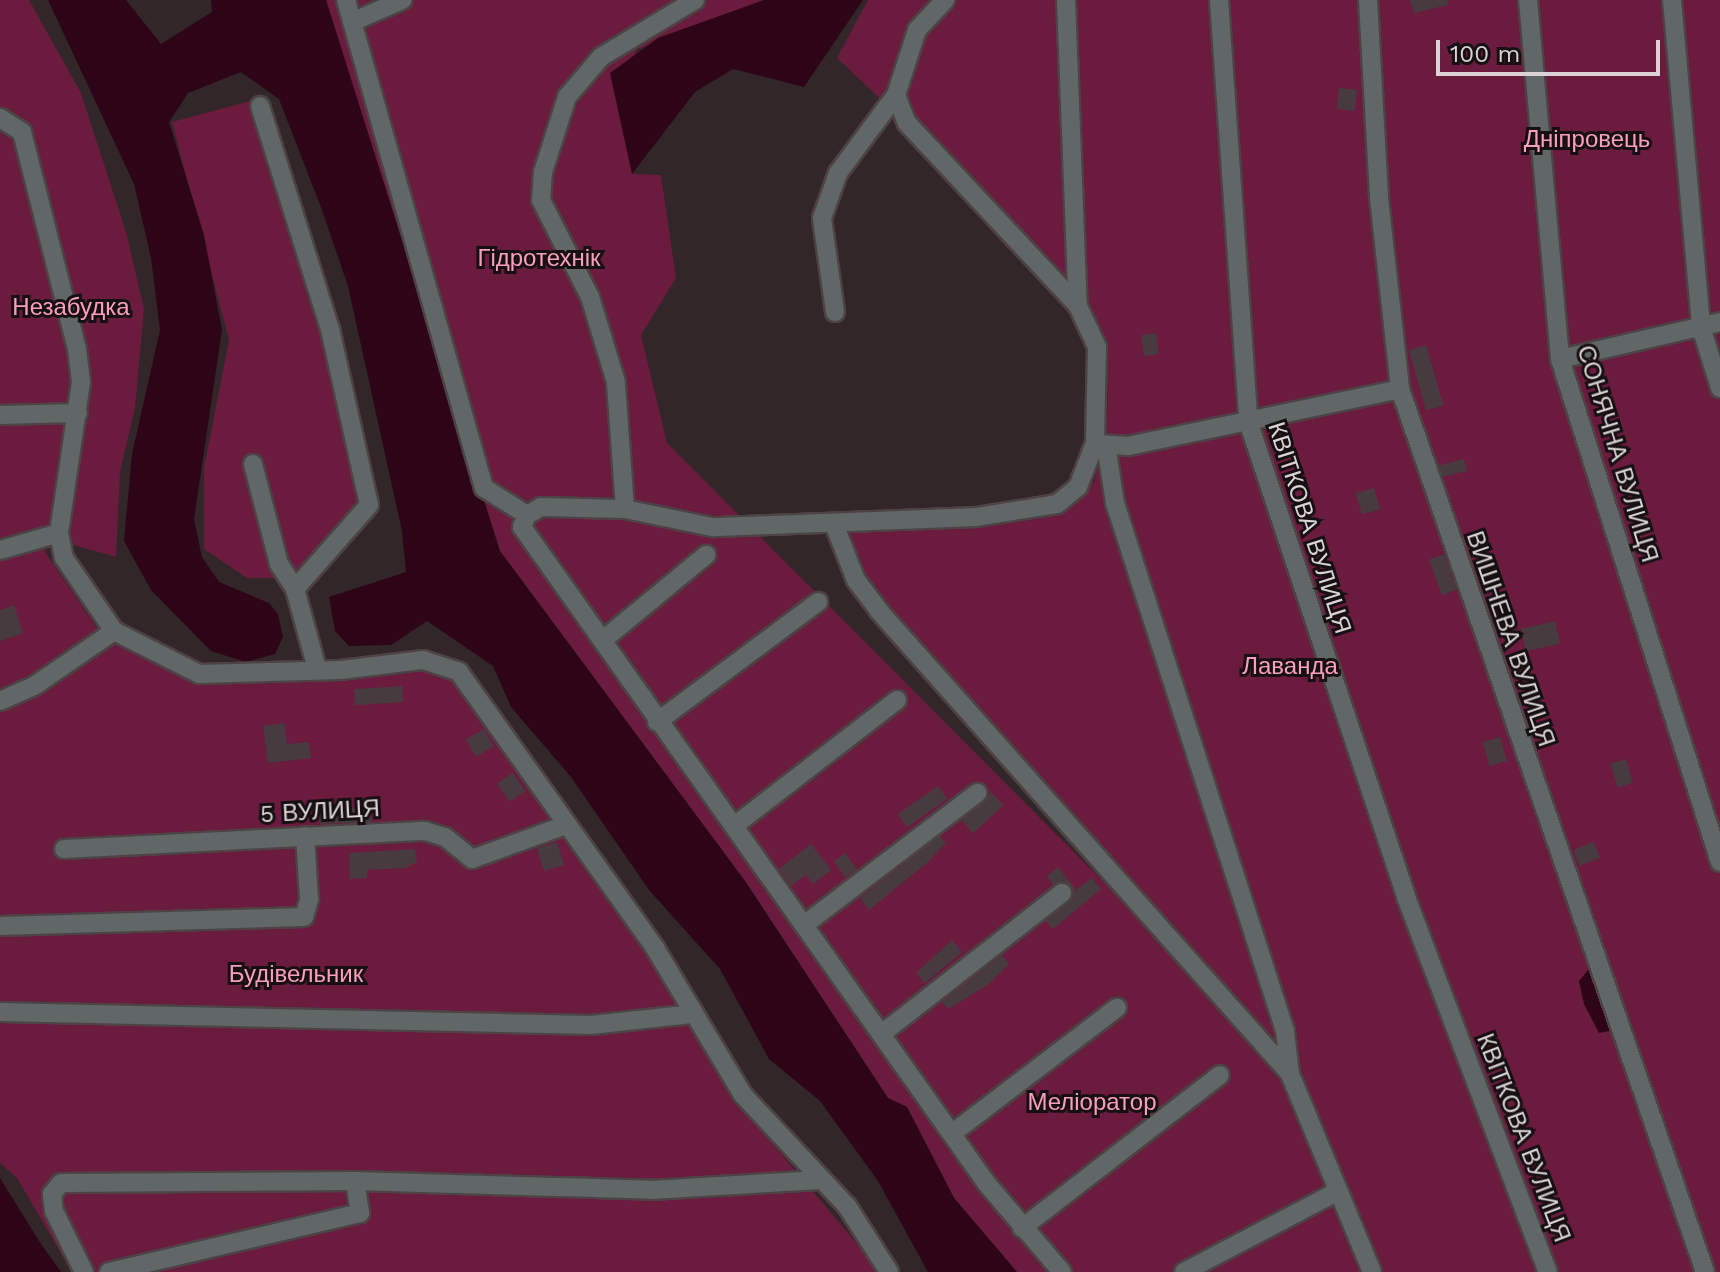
<!DOCTYPE html>
<html>
<head>
<meta charset="utf-8">
<style>
	body { margin:0 }
	#map { position:relative; width:1720px; height:1272px; overflow:hidden; background:#322629; font-family:"Work Sans",sans-serif }
	div>[style] { position:absolute }
	.green>* { inset:0; background:#6a1b3e }
	.water>* { inset:0; background:#2e0417 }
	.building>* { inset:0; background:#483b3f; transform-origin:0 0 }
	.roads { filter:drop-shadow(2px 0 #4d4244) drop-shadow(-2px 0 #4d4244) drop-shadow(0 2px #4d4244) drop-shadow(0 -2px #4d4244) }
	.minor>* { height:18px; margin:-9px; padding:0 9px; transform-origin:9px; border-radius:9px; background:#616766 }
	span { translate:-50% -50%; white-space:nowrap; text-align:center; line-height:1.15; -webkit-text-stroke:6px #161012; paint-order:stroke }
	.park-label { font-size:24px; color:#fc9dbe }
	.street-label { font-size:24px; color:#dad2d4 }
	.scale { position:absolute; left:1436px; top:40px; width:224px; height:36px; box-sizing:border-box; border:4px solid #dad2d4; border-top:0; padding-left:10px; font-size:24px; line-height:28px; white-space:nowrap; color:#dad2d4; -webkit-text-stroke:6px #161012; paint-order:stroke }
</style>
</head>
<body>
<div id="map">
	<div class="green">
		<i style="clip-path:polygon(0 0,29px 0,81px 93px,126px 232px,144px 309px,135px 408px,120px 472px,116px 557px,62px 542px,72px 474px,58px 475px,45px 552px,103px 637px,190px 681px,446px 669px,471px 693px,505px 755px,625px 919px,739px 1104px,881px 1272px,72px 1272px,17px 1178px,0 1163px)"></i>
		<i style="clip-path:polygon(326px 0,764px 0,636px 50px,632px 174px,661px 175px,676px 278px,641px 335px,667px 443px,1292px 1071px,869px 590px,845px 531px,999px 523px,1068px 509px,1094px 482px,1107px 425px,1108px 355px,1089px 310px,977px 190px,837px 58px,868px 0,1720px 0,1720px 1272px,1017px 1272px,954px 1198px,907px 1107px,888px 1098px,745px 881px,500px 551px)"></i>
		<i style="clip-path:polygon(250px 101px,327px 357px,361px 507px,298px 578px,247px 578px,204px 549px,204px 468px,229px 340px,172px 122px)"></i>
	</div>
	<div class="water">
		<i style="clip-path:polygon(48px 0,126px 0,161px 44px,212px 12px,211px 0,326px 0,500px 551px,745px 881px,888px 1098px,907px 1107px,954px 1198px,1017px 1272px,928px 1272px,878px 1181px,820px 1101px,769px 1059px,720px 969px,649px 890px,571px 777px,511px 707px,493px 666px,427px 621px,391px 645px,349px 646px,335px 631px,329px 597px,406px 572px,402px 531px,348px 286px,322px 210px,279px 99px,241px 72px,188px 93px,169px 122px,204px 235px,222px 330px,194px 519px,202px 557px,219px 582px,269px 603px,278px 614px,283px 637px,275px 654px,246px 662px,211px 651px,151px 590px,124px 541px,132px 454px,160px 330px,151px 258px,134px 184px)"></i>
		<i style="clip-path:polygon(764px 0,863px 0,804px 87px,733px 69px,695px 92px,632px 174px,610px 73px,658px 38px)"></i>
		<i style="clip-path:polygon(1589px 969px,1595px 976px,1615px 1030px,1599px 1033px,1584px 1004px,1579px 981px)"></i>
		<i style="clip-path:polygon(0 1178px,41px 1244px,61px 1272px,0 1272px)"></i>
	</div>
	<div class="building">
		<i style="clip-path:polygon(1410px 0,1448px 0,1448px 5px,1414px 13px)"></i>
		<i style="left:1339px;top:88px;width:18px;height:21px;rotate:6deg"></i>
		<i style="left:1156px;top:333px;width:21px;height:15px;rotate:82deg"></i>
		<i style="left:1426px;top:345px;width:63px;height:18px;rotate:74deg"></i>
		<i style="left:1464px;top:459px;width:12px;height:26px;rotate:76deg"></i>
		<i style="left:1374px;top:488px;width:22px;height:19px;rotate:74deg"></i>
		<i style="left:1444px;top:554px;width:38px;height:16px;rotate:70deg"></i>
		<i style="clip-path:polygon(14px 605px,23px 633px,0 641px,0 610px)"></i>
		<i style="left:1555px;top:621px;width:23px;height:35px;rotate:77deg"></i>
		<i style="left:402px;top:686px;width:16px;height:48px;rotate:86deg"></i>
		<i style="clip-path:polygon(284px 723px,287px 744px,309px 742px,311px 758px,268px 763px,263px 726px)"></i>
		<i style="left:484px;top:729px;width:20px;height:21px;rotate:60deg"></i>
		<i style="left:1500px;top:737px;width:25px;height:18px;rotate:74deg"></i>
		<i style="left:1626px;top:759px;width:25px;height:16px;rotate:74deg"></i>
		<i style="left:513px;top:773px;width:22px;height:19px;rotate:56deg"></i>
		<i style="left:938px;top:786px;width:16px;height:49px;rotate:55deg"></i>
		<i style="left:991px;top:792px;width:18px;height:41px;rotate:47deg"></i>
		<i style="clip-path:polygon(370px 806px,372px 822px,320px 824px,320px 812px)"></i>
		<i style="clip-path:polygon(940px 836px,946px 843px,928px 862px,869px 910px,860px 898px)"></i>
		<i style="left:557px;top:842px;width:24px;height:21px;rotate:73deg"></i>
		<i style="left:1594px;top:842px;width:17px;height:22px;rotate:69deg"></i>
		<i style="clip-path:polygon(811px 844px,831px 870px,813px 884px,806px 875px,791px 886px,779px 869px)"></i>
		<i style="clip-path:polygon(415px 849px,417px 862px,405px 868px,367px 870px,367px 878px,350px 879px,349px 853px)"></i>
		<i style="left:845px;top:853px;width:20px;height:14px;rotate:53deg"></i>
		<i style="clip-path:polygon(1058px 867px,1076px 890px,1092px 878px,1101px 889px,1053px 929px,1046px 921px,1074px 892px,1067px 882px,1053px 885px,1047px 876px)"></i>
		<i style="clip-path:polygon(952px 940px,962px 952px,925px 983px,916px 973px)"></i>
		<i style="clip-path:polygon(1002px 955px,1009px 964px,989px 984px,948px 1009px,942px 1002px)"></i>
	</div>
	<div class="roads">
		<div class="minor">
			<i style="left:346px;top:0;width:507px;rotate:74.21deg"></i>
			<i style="left:484px;top:488px;width:51px;rotate:32.1deg"></i>
			<i style="left:945px;top:0;width:41px;rotate:133deg"></i>
			<i style="left:917px;top:30px;width:68px;rotate:107.9deg"></i>
			<i style="left:896px;top:95px;width:30px;rotate:69deg"></i>
			<i style="left:907px;top:123px;width:250px;rotate:46.9deg"></i>
			<i style="left:1078px;top:306px;width:45px;rotate:65.1deg"></i>
			<i style="left:1097px;top:347px;width:96px;rotate:91.2deg"></i>
			<i style="left:1095px;top:443px;width:47px;rotate:111.1deg"></i>
			<i style="left:1078px;top:487px;width:27px;rotate:141deg"></i>
			<i style="left:1057px;top:504px;width:81px;rotate:170.8deg"></i>
			<i style="left:977px;top:517px;width:265px;rotate:177.8deg"></i>
			<i style="left:712px;top:527px;width:89px;rotate:-168.3deg"></i>
			<i style="left:625px;top:509px;width:84px;rotate:-178.6deg"></i>
			<i style="left:541px;top:507px;width:16px;rotate:150deg"></i>
			<i style="left:527px;top:515px;width:13px;rotate:113deg"></i>
			<i style="left:522px;top:527px;width:805px;rotate:54.71deg"></i>
			<i style="left:987px;top:1184px;width:116px;rotate:49.6deg"></i>
			<i style="left:1066px;top:0;width:306px;rotate:87.8deg"></i>
			<i style="left:1219px;top:0;width:425px;rotate:86deg"></i>
			<i style="left:1249px;top:424px;width:498px;rotate:71.6deg"></i>
			<i style="left:1406px;top:897px;width:401px;rotate:69.3deg"></i>
			<i style="left:1368px;top:0;width:198px;rotate:86.8deg"></i>
			<i style="left:1379px;top:198px;width:192px;rotate:83.7deg"></i>
			<i style="left:1400px;top:389px;width:934px;rotate:70.94deg"></i>
			<i style="left:1528px;top:0;width:360px;rotate:84.9deg"></i>
			<i style="left:1560px;top:359px;width:528px;rotate:72.35deg"></i>
			<i style="left:1672px;top:0;width:328px;rotate:84.9deg"></i>
			<i style="left:1701px;top:327px;width:64px;rotate:72.7deg"></i>
			<i style="left:352px;top:22px;width:55px;rotate:-23.7deg"></i>
			<i style="left:260px;top:106px;width:234px;rotate:72.6deg"></i>
			<i style="left:330px;top:329px;width:180px;rotate:77.5deg"></i>
			<i style="left:369px;top:505px;width:112px;rotate:131.4deg"></i>
			<i style="left:0;top:118px;width:26px;rotate:32deg"></i>
			<i style="left:22px;top:132px;width:224px;rotate:75.8deg"></i>
			<i style="left:77px;top:349px;width:33px;rotate:83deg"></i>
			<i style="left:81px;top:382px;width:153px;rotate:98.3deg"></i>
			<i style="left:59px;top:533px;width:25px;rotate:79deg"></i>
			<i style="left:64px;top:558px;width:88px;rotate:55.6deg"></i>
			<i style="left:114px;top:631px;width:95px;rotate:26.8deg"></i>
			<i style="left:199px;top:674px;width:142px;rotate:-1.6deg"></i>
			<i style="left:341px;top:670px;width:83px;rotate:-7deg"></i>
			<i style="left:423px;top:660px;width:38px;rotate:18deg"></i>
			<i style="left:459px;top:672px;width:339px;rotate:54.6deg"></i>
			<i style="left:655px;top:948px;width:171px;rotate:59.1deg"></i>
			<i style="left:743px;top:1095px;width:152px;rotate:46.9deg"></i>
			<i style="left:847px;top:1206px;width:78px;rotate:57.5deg"></i>
			<i style="left:835px;top:312px;width:95px;rotate:-97.9deg"></i>
			<i style="left:822px;top:218px;width:48px;rotate:-70.4deg"></i>
			<i style="left:838px;top:173px;width:97px;rotate:-53.4deg"></i>
			<i style="left:1560px;top:359px;width:164px;rotate:-13deg"></i>
			<i style="left:0;top:415px;width:78px;rotate:-1.5deg"></i>
			<i style="left:1098px;top:444px;width:30px;rotate:4deg"></i>
			<i style="left:1128px;top:446px;width:278px;rotate:-11.8deg"></i>
			<i style="left:1106px;top:445px;width:59px;rotate:81.2deg"></i>
			<i style="left:1115px;top:503px;width:555px;rotate:72.15deg"></i>
			<i style="left:1285px;top:1031px;width:43px;rotate:83.4deg"></i>
			<i style="left:253px;top:464px;width:103px;rotate:75.4deg"></i>
			<i style="left:279px;top:564px;width:30px;rotate:57deg"></i>
			<i style="left:295px;top:589px;width:83px;rotate:74.6deg"></i>
			<i style="left:625px;top:509px;width:127px;rotate:-94.1deg"></i>
			<i style="left:616px;top:382px;width:89px;rotate:-107deg"></i>
			<i style="left:590px;top:297px;width:109px;rotate:-116.8deg"></i>
			<i style="left:541px;top:200px;width:28px;rotate:-86deg"></i>
			<i style="left:543px;top:172px;width:79px;rotate:-72.3deg"></i>
			<i style="left:567px;top:97px;width:52px;rotate:-49.6deg"></i>
			<i style="left:601px;top:57px;width:110px;rotate:-31.2deg"></i>
			<i style="left:834px;top:524px;width:60px;rotate:68.6deg"></i>
			<i style="left:856px;top:580px;width:39px;rotate:53deg"></i>
			<i style="left:879px;top:611px;width:619px;rotate:48.4deg"></i>
			<i style="left:1290px;top:1074px;width:214px;rotate:67.5deg"></i>
			<i style="left:0;top:550px;width:61px;rotate:-16.1deg"></i>
			<i style="left:603px;top:640px;width:134px;rotate:-39.5deg"></i>
			<i style="left:0;top:701px;width:37px;rotate:-24deg"></i>
			<i style="left:34px;top:686px;width:97px;rotate:-34.5deg"></i>
			<i style="left:657px;top:722px;width:201px;rotate:-36.7deg"></i>
			<i style="left:734px;top:826px;width:206px;rotate:-37.7deg"></i>
			<i style="left:64px;top:849px;width:361px;rotate:-2.9deg"></i>
			<i style="left:425px;top:831px;width:21px;rotate:17deg"></i>
			<i style="left:445px;top:837px;width:35px;rotate:39deg"></i>
			<i style="left:472px;top:859px;width:97px;rotate:-19.9deg"></i>
			<i style="left:804px;top:925px;width:218px;rotate:-37.3deg"></i>
			<i style="left:0;top:926px;width:304px;rotate:-1.7deg"></i>
			<i style="left:304px;top:917px;width:19px;rotate:-74deg"></i>
			<i style="left:309px;top:899px;width:63px;rotate:-93.6deg"></i>
			<i style="left:0;top:1012px;width:591px;rotate:1.26deg"></i>
			<i style="left:591px;top:1025px;width:103px;rotate:-6.2deg"></i>
			<i style="left:884px;top:1032px;width:226px;rotate:-38deg"></i>
			<i style="left:954px;top:1132px;width:205px;rotate:-37.3deg"></i>
			<i style="left:1022px;top:1228px;width:250px;rotate:-37.7deg"></i>
			<i style="left:84px;top:1272px;width:68px;rotate:-116.2deg"></i>
			<i style="left:54px;top:1211px;width:17px;rotate:-97deg"></i>
			<i style="left:52px;top:1194px;width:14px;rotate:-51deg"></i>
			<i style="left:61px;top:1183px;width:294px;rotate:-0.4deg"></i>
			<i style="left:355px;top:1181px;width:297px;rotate:1.7deg"></i>
			<i style="left:652px;top:1190px;width:167px;rotate:-3.4deg"></i>
			<i style="left:109px;top:1272px;width:258px;rotate:-13.2deg"></i>
			<i style="left:360px;top:1213px;width:32px;rotate:-99deg"></i>
			<i style="left:1184px;top:1272px;width:174px;rotate:-27.7deg"></i>
		</div>
	</div>
	<div class="park-label">
		<span style="left:1587px;top:140px">Дніпровець</span>
		<span style="left:539px;top:259px">Гідротехнік</span>
		<span style="left:71px;top:308px">Незабудка</span>
		<span style="left:1290px;top:667px">Лаванда</span>
		<span style="left:296px;top:975px">Будівельник</span>
		<span style="left:1092px;top:1103px">Меліоратор</span>
	</div>
	<div class="street-label">
		<span style="left:1617px;top:454px;rotate:73deg">СОНЯЧНА ВУЛИЦЯ</span>
		<span style="left:1309px;top:528px;rotate:72deg">КВІТКОВА ВУЛИЦЯ</span>
		<span style="left:1510px;top:639px;rotate:71deg">ВИШНЕВА ВУЛИЦЯ</span>
		<span style="left:320px;top:812px;rotate:-3deg">5 ВУЛИЦЯ</span>
		<span style="left:1523px;top:1138px;rotate:69deg">КВІТКОВА ВУЛИЦЯ</span>
	</div>
	<div class="scale">100 m</div>
</div>
</body>
</html>
